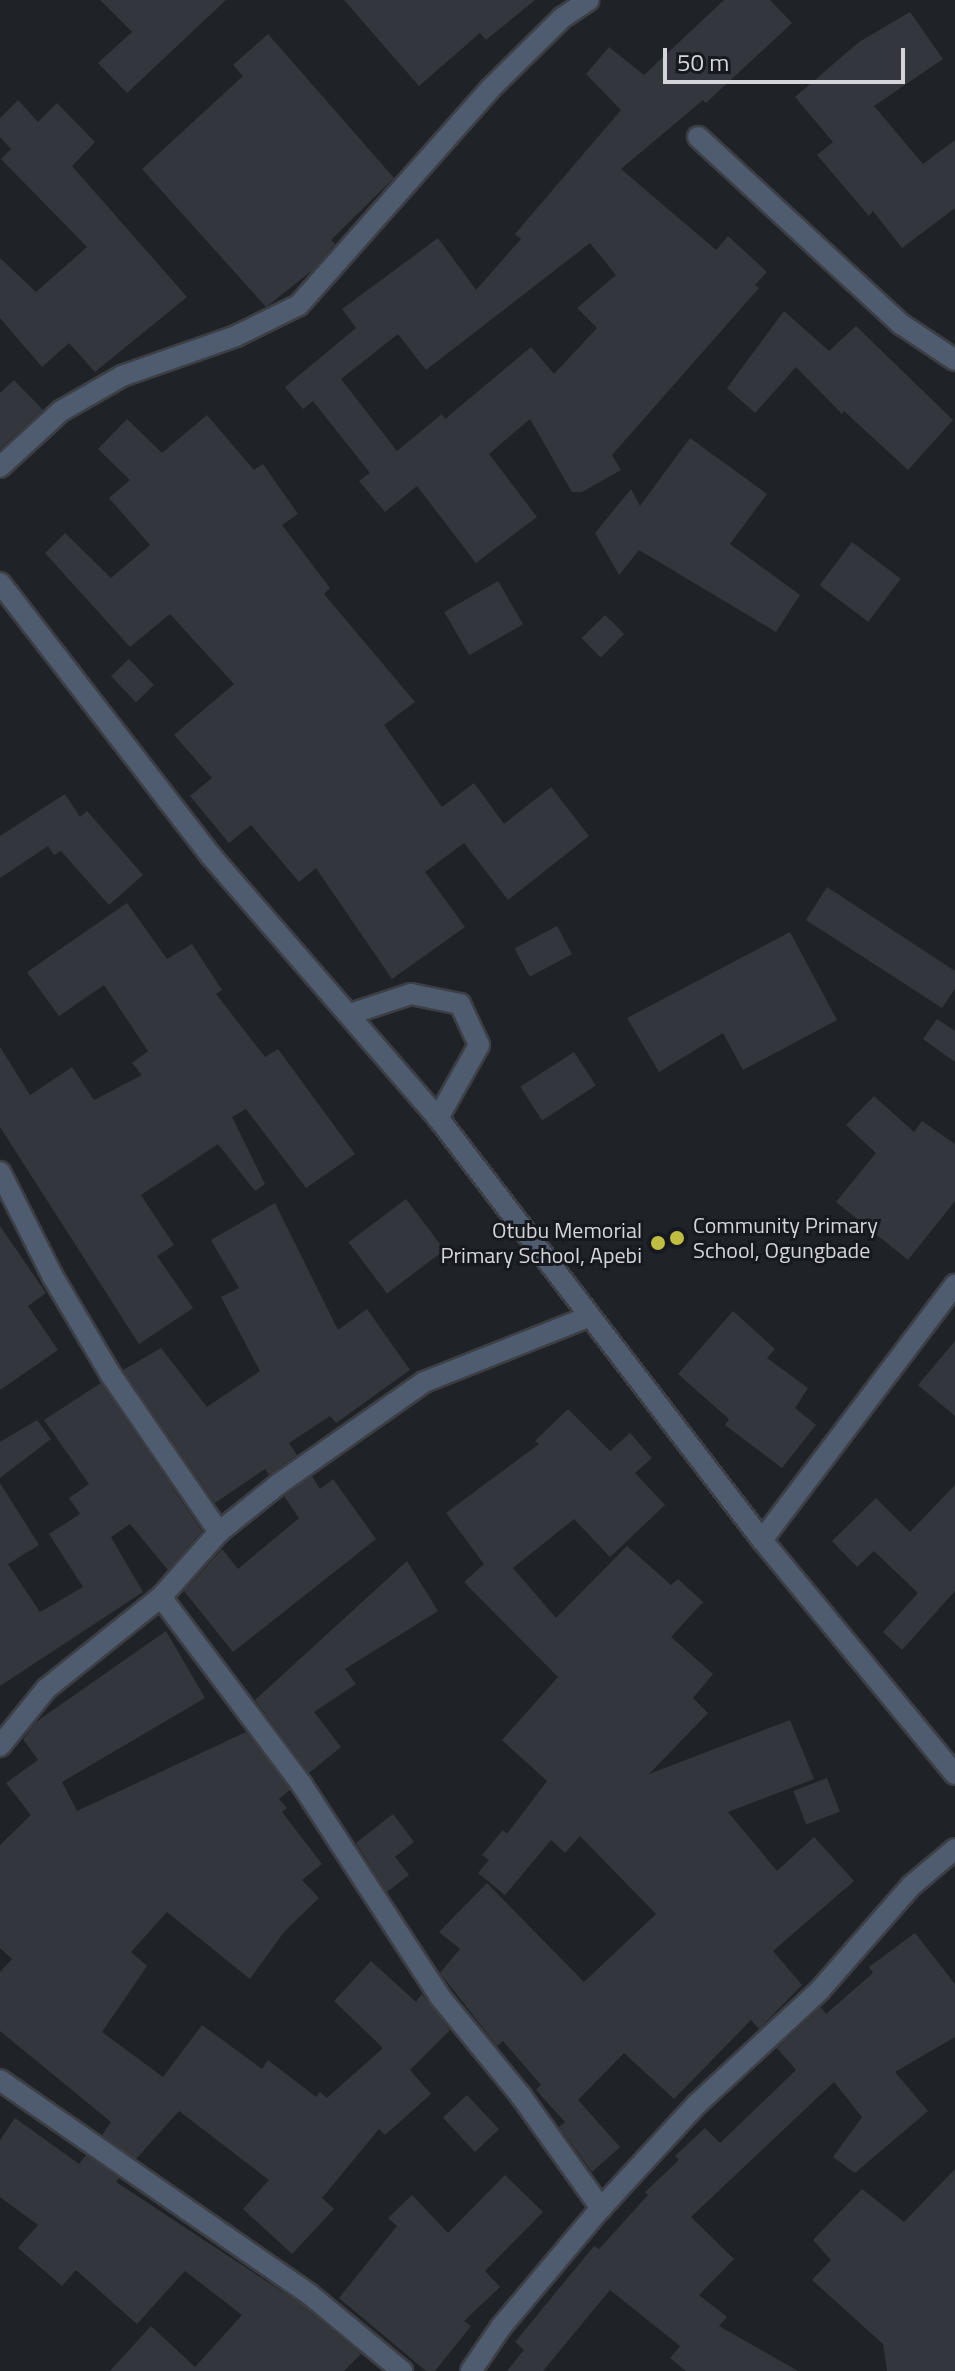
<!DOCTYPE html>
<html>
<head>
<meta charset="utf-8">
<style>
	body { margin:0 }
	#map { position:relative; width:955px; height:2371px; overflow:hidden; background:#1f2328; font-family:"Titillium Web",sans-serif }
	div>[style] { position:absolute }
	.building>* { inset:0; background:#33373d; transform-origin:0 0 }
	.roads { filter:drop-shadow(2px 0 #3c3f44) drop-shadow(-2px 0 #3c3f44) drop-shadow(0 2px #3c3f44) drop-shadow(0 -2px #3c3f44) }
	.minor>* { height:20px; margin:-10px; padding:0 10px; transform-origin:10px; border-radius:10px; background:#4f5c70 }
	.dots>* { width:22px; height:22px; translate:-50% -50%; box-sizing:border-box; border:4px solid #16191f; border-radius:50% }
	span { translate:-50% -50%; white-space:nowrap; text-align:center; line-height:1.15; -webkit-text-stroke:6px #16191f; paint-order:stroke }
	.poi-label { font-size:22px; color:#d3d5d9 }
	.left { translate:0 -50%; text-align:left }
	.right { translate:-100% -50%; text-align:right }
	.scale { position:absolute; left:663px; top:48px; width:242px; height:36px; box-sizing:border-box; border:4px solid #d3d5d9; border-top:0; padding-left:10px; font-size:24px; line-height:28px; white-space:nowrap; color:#d3d5d9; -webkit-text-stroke:6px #16191f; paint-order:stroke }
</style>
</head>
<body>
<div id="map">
	<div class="building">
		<i style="clip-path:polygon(100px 0,226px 0,127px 93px,98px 63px,132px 32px)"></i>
		<i style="clip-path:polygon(344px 0,535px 0,486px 40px,480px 33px,419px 86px)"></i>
		<i style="clip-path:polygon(evenodd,724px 0,770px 0,792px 23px,706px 103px,703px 100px,621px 169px,716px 250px,728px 236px,767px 272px,755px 285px,759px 288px,612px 455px,621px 470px,582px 492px,572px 492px,530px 419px,489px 454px,537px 517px,476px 563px,417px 486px,385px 512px,359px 481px,370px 473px,313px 401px,303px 409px,285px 387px,356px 328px,342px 309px,438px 238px,476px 290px,521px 239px,515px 234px,621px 110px,586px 74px,609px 47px,644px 75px,724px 0,590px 243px,616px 275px,577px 308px,597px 328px,554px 374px,531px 347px,445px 419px,442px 414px,397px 451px,341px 379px,398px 334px,426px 370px,590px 243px)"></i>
		<i style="clip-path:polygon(910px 12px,943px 59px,874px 106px,923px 164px,955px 140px,955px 208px,902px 248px,873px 211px,869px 216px,817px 155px,833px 142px,795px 97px,859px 42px)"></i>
		<i style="clip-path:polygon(268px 34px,394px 178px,331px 240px,335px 244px,314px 269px,266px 307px,142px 169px,243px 76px,233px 65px)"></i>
		<i style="clip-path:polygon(18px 100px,38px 122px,57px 103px,95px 142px,72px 166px,187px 297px,95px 372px,69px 343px,42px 367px,0 318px,0 258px,36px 292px,87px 247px,1px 159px,11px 149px,0 137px,0 118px)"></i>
		<i style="clip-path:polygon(784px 311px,829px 351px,856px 326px,953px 420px,908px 470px,844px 411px,842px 414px,796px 367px,755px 413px,727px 388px)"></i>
		<i style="clip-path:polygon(14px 380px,43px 410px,0 449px,0 393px)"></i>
		<i style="clip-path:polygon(207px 415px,254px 470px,263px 464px,298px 514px,282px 525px,330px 588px,324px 594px,415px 702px,384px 725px,442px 807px,474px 783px,504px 824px,551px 787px,589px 836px,508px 900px,464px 843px,425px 872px,465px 927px,392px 979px,316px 868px,299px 882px,251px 825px,229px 843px,190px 796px,212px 778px,174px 735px,234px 684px,170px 614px,130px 647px,45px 553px,65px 533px,111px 578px,150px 545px,109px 498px,130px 480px,98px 449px,127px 419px,162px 453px)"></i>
		<i style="clip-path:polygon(690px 438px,767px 494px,730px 544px,800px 595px,776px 632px,639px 550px,619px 575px,595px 533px,631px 489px,640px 506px)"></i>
		<i style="left:852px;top:542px;width:61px;height:54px;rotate:37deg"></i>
		<i style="left:498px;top:581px;width:50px;height:62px;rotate:60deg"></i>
		<i style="left:605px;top:615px;width:27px;height:33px;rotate:45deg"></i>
		<i style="left:129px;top:659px;width:36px;height:25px;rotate:46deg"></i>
		<i style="clip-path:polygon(65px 794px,80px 817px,87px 811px,143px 875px,109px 905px,61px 851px,54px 855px,48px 846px,0 878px,0 836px)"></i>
		<i style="clip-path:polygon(827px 887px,955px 971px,955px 989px,942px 1008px,806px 920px)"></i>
		<i style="clip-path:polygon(127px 903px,167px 959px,192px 944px,222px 990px,216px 994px,265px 1057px,278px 1049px,355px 1154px,306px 1188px,246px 1109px,232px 1117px,265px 1184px,255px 1191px,218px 1144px,141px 1195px,174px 1245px,157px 1256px,193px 1308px,139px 1344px,0 1127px,0 1047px,30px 1095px,72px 1067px,94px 1100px,142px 1075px,132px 1063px,148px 1051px,104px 985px,59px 1016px,27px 972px)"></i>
		<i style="left:557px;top:926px;width:32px;height:48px;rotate:62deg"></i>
		<i style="clip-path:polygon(790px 932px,837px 1020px,743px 1070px,723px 1033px,659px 1072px,627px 1018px)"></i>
		<i style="clip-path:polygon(937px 1019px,955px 1031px,955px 1062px,923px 1039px)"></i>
		<i style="left:574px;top:1052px;width:40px;height:64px;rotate:57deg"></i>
		<i style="clip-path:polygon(874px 1096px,914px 1132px,922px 1121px,955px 1144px,955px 1201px,908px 1260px,836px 1202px,876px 1153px,846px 1125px)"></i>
		<i style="left:406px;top:1199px;width:64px;height:72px;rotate:53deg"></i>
		<i style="clip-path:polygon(275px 1203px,338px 1330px,367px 1309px,410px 1370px,336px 1423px,330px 1416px,289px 1443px,297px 1455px,269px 1475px,265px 1469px,215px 1503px,123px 1370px,161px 1348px,207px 1407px,260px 1371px,221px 1297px,239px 1288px,211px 1240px)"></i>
		<i style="clip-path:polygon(0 1226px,46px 1293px,28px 1306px,58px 1350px,0 1390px)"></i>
		<i style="clip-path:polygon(733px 1311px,775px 1349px,767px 1358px,808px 1388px,795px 1408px,816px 1425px,782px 1468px,725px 1425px,729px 1419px,678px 1374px)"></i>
		<i style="clip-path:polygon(955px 1341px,955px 1416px,918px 1385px)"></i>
		<i style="clip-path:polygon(101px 1383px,202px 1531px,168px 1570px,130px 1524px,111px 1537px,143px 1592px,0 1686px,0 1483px,39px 1545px,8px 1564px,40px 1612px,83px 1587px,49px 1534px,80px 1514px,69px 1498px,89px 1484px,44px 1420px)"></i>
		<i style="clip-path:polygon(568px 1409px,610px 1451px,630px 1433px,652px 1458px,635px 1473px,665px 1505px,610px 1557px,574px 1519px,513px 1568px,556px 1618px,627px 1546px,671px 1585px,678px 1579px,703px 1602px,671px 1637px,713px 1674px,693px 1698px,708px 1713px,649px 1774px,790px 1720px,814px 1779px,728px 1812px,777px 1871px,814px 1837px,854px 1881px,773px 1951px,802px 1985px,759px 2029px,751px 2020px,674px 2099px,624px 2053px,578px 2100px,620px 2147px,592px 2172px,559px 2127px,565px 2122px,536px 2090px,541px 2085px,503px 2041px,497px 2046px,440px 1973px,460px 1949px,439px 1932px,487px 1883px,584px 1982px,656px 1914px,580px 1836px,565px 1853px,551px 1840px,505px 1895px,478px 1873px,489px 1860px,482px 1855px,503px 1830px,507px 1834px,547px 1781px,502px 1740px,558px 1677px,464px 1582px,484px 1564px,446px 1513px,539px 1444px,535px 1441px)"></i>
		<i style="clip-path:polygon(37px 1420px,51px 1439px,0 1478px,0 1442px)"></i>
		<i style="clip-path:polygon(312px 1476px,320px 1489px,333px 1479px,376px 1539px,233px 1652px,184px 1591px,222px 1549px,238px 1569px,299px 1518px,284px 1496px)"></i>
		<i style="clip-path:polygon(955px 1485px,955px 1591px,902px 1650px,883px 1632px,918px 1593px,874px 1551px,857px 1567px,832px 1541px,876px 1498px,910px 1532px)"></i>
		<i style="clip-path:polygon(407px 1561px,438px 1611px,345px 1669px,356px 1684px,314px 1712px,341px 1747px,309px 1773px,255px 1700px)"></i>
		<i style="clip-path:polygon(166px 1631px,205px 1698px,62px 1782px,77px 1811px,246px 1732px,290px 1790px,279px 1799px,287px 1808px,282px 1812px,322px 1864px,302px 1880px,319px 1898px,284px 1932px,250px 1979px,167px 1912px,131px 1952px,147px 1966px,102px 2032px,163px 2077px,202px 2025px,262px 2069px,268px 2060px,316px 2097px,320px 2092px,327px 2098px,383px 2048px,334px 2001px,371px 1961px,416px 2002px,422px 1994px,450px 2030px,410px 2070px,431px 2094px,385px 2135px,379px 2129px,322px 2198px,334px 2209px,292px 2254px,243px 2209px,269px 2180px,179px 2111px,136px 2159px,102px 2135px,111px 2122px,0 2031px,0 1972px,12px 1959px,0 1948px,0 1845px,31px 1815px,6px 1783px,38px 1760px,23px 1739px,36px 1722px)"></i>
		<i style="left:827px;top:1778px;width:36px;height:36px;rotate:69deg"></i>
		<i style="clip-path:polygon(393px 1814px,414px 1842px,395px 1857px,409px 1875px,387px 1892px,356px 1843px)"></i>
		<i style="clip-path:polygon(915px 1933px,955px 1984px,955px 2037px,895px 2072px,928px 2111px,855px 2173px,833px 2157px,862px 2117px,834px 2082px,691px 2217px,734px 2259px,699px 2295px,727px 2317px,719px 2326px,798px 2371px,686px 2371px,670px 2358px,680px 2346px,610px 2290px,543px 2371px,507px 2371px,524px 2350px,515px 2342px,594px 2246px,599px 2249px,648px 2195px,645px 2192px,679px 2160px,675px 2156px,705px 2128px,720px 2143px,796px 2070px,777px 2048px,821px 2007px,826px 2014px,873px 1973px,869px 1967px)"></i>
		<i style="left:467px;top:2095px;width:47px;height:33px;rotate:47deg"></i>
		<i style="clip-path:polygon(15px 2118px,79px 2164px,86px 2155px,119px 2178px,116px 2182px,301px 2304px,361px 2354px,344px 2371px,110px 2371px,151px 2326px,195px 2367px,242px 2315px,185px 2271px,137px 2324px,76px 2270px,62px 2286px,18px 2248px,38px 2225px,0 2197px,0 2140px)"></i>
		<i style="clip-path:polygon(955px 2169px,955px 2371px,887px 2371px,883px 2344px,812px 2280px,831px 2260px,813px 2240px,862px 2189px,904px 2222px)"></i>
		<i style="clip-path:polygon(505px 2175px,543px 2212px,485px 2271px,500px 2287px,464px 2321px,471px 2326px,435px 2371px,426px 2371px,339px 2298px,397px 2226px,388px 2218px,412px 2195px,448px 2233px)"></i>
	</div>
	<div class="roads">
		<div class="minor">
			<i style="left:698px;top:137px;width:276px;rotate:42.7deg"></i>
			<i style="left:901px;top:324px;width:65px;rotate:33.7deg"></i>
			<i style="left:0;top:467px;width:83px;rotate:-42.6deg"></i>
			<i style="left:61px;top:411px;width:70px;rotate:-29.8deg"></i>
			<i style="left:122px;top:376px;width:121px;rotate:-19.3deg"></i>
			<i style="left:236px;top:336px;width:70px;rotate:-26.2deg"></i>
			<i style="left:299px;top:305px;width:288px;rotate:-48.5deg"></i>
			<i style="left:490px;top:89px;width:101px;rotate:-44.6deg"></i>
			<i style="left:562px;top:18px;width:32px;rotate:-34deg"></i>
			<i style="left:0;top:583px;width:345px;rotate:52.3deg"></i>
			<i style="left:211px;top:856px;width:347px;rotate:49.1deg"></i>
			<i style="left:438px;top:1118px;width:532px;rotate:52.48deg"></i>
			<i style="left:762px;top:1540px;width:303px;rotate:50.5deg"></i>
			<i style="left:350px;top:1014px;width:64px;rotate:-18.2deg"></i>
			<i style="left:411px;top:994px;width:50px;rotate:11.5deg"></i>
			<i style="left:460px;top:1004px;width:45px;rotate:65.1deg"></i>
			<i style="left:479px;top:1045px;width:84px;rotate:119.3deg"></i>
			<i style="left:0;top:1172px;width:118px;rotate:63.2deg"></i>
			<i style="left:53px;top:1277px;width:114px;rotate:59.4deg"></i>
			<i style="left:111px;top:1375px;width:191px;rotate:55.5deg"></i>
			<i style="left:762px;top:1540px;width:320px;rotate:-52.9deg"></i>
			<i style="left:161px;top:1597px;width:235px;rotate:53.1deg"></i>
			<i style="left:302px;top:1785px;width:253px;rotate:56.9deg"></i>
			<i style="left:440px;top:1997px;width:128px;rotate:50.7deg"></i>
			<i style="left:521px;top:2096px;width:138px;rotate:54.5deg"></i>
			<i style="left:0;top:1746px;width:73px;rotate:-51.1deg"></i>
			<i style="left:46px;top:1689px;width:147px;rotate:-38.7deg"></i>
			<i style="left:161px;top:1597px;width:87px;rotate:-48.3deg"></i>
			<i style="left:219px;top:1532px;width:78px;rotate:-38.8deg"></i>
			<i style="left:280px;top:1483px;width:176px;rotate:-35deg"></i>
			<i style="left:424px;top:1382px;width:176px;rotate:-21.6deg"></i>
			<i style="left:0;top:2080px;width:376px;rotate:34.7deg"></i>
			<i style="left:309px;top:2294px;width:121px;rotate:39.6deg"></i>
			<i style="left:471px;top:2371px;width:53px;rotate:-55.7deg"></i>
			<i style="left:501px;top:2327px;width:155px;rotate:-50deg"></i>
			<i style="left:601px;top:2208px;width:142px;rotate:-47.3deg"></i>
			<i style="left:697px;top:2104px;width:168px;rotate:-42.8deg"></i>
			<i style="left:820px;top:1990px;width:138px;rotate:-48.8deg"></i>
			<i style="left:911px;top:1886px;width:57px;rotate:-40.1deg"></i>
		</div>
	</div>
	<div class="dots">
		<i style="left:677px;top:1238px;background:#c1bd40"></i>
		<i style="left:658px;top:1243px;background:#c1bd40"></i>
	</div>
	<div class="poi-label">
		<span class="left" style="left:693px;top:1238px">Community Primary<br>School, Ogungbade</span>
		<span class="right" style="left:642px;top:1243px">Otubu Memorial<br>Primary School, Apebi</span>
	</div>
	<div class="scale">50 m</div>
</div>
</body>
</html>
